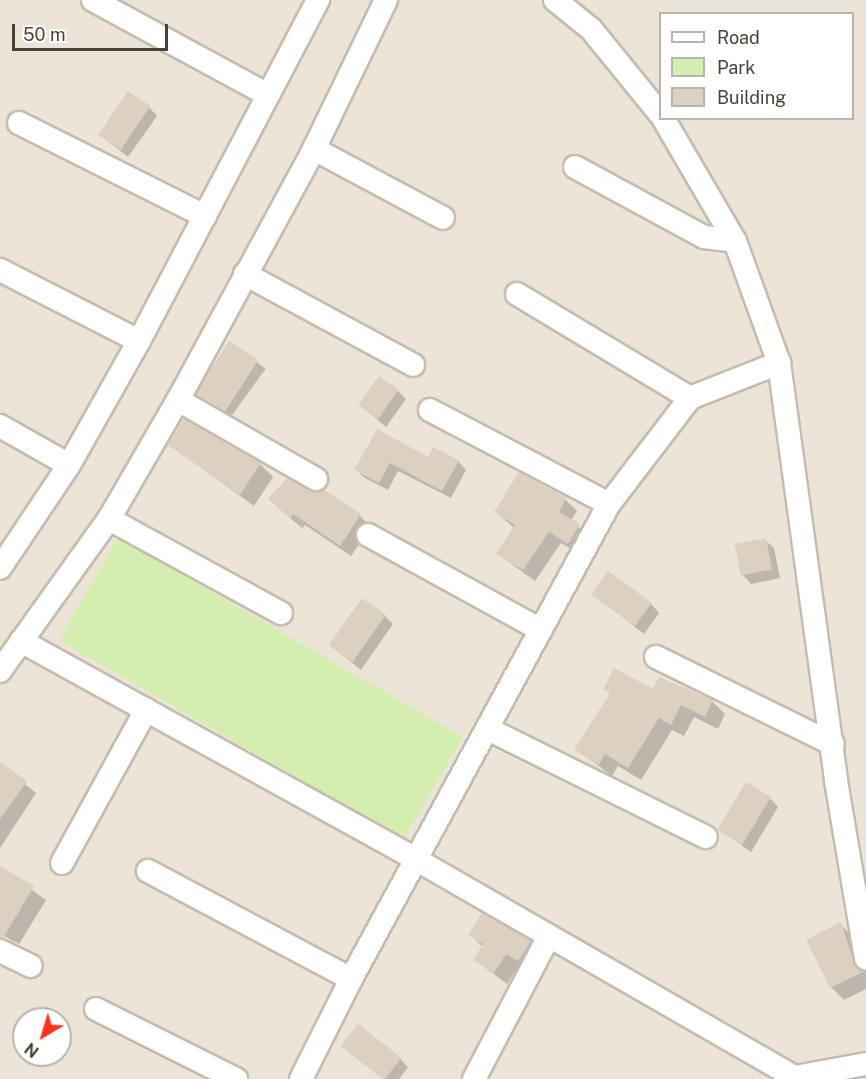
<!DOCTYPE html>
<html>
<head>
<meta charset="utf-8">
<style>
	body { margin:0 }
	#map { position:relative; width:866px; height:1079px; overflow:hidden; background:#f6f2ea; font-family:"Public Sans",sans-serif }
	div>[style] { position:absolute }
	.residential>* { inset:0; background:#ebe4d7 }
	.green>* { inset:0; background:#d4eeaf; transform-origin:0 0 }
	.shadow>* { inset:0; background:#0003; transform-origin:0 0 }
	.building>* { inset:0; background:#dcd0c1; transform-origin:0 0 }
	.roads { filter:drop-shadow(2px 0 #c6bcae) drop-shadow(-2px 0 #c6bcae) drop-shadow(0 2px #c6bcae) drop-shadow(0 -2px #c6bcae) }
	.street>* { height:22px; margin:-11px; padding:0 11px; transform-origin:11px; border-radius:11px; background:#fff }
	span { translate:-50% -50%; white-space:nowrap; text-align:center; line-height:1.15; -webkit-text-stroke:5px #fff; paint-order:stroke }
	.legend { position:absolute; left:659px; top:12px; width:195px; height:108px; box-sizing:border-box; background:#fff; border:2px solid #b7b3af; margin:0; padding:8px 10px; list-style:none; font-size:18px; color:#4b4237 }
	.legend li { display:flex; align-items:center; gap:12px; height:30px }
	.legend b { width:30px; border:2px solid #b7b3af }
	.north { position:absolute; left:12px; top:1007px; width:60px; height:60px; box-sizing:border-box; background:#fff; border:2px solid #b7b3af; border-radius:50%; rotate:218deg; font-size:16px; font-weight:700; line-height:24px; text-align:center; color:#4b4237 }
	.north::after { content:''; display:block; margin:auto; width:21px; height:27px; background:#ff3118; clip-path:polygon(50% 0,100% 100%,50% 72%,0 100%) }
	.scale { position:absolute; left:12px; top:24px; width:156px; height:27px; box-sizing:border-box; border:3px solid #4b4237; border-top:0; padding-left:8px; font-size:18px; line-height:21px; white-space:nowrap; color:#4b4237; -webkit-text-stroke:4px #fff; paint-order:stroke }
</style>
</head>
<body>
<div id="map">
	<div class="residential">
		<i style="clip-path:polygon(evenodd,0 0,866px 0,866px 1079px,0 1079px,0 0,660px 14px,852px 14px,852px 118px,660px 118px,660px 14px,0 0,24px 1019px,60px 1019px,60px 1055px,24px 1055px,24px 1019px)"></i>
	</div>
	<div class="green">
		<i style="left:118px;top:538px;width:398px;height:118px;rotate:30deg"></i>
	</div>
	<div class="shadow">
		<i style="clip-path:polygon(149px 107px,157px 116px,128px 157px,100px 135px)"></i>
		<i style="left:230px;top:343px;width:44px;height:61px;rotate:36deg"></i>
		<i style="clip-path:polygon(398px 391px,406px 399px,386px 427px,360px 405px)"></i>
		<i style="clip-path:polygon(377px 431px,428px 459px,458px 461px,466px 470px,451px 498px,398px 471px,388px 490px,365px 478px,356px 470px)"></i>
		<i style="clip-path:polygon(170px 445px,260px 464px,273px 477px,254px 506px)"></i>
		<i style="clip-path:polygon(519px 474px,566px 500px,577px 511px,571px 521px,590px 537px,580px 554px,561px 543px,535px 581px,498px 554px,514px 528px,496px 512px)"></i>
		<i style="clip-path:polygon(281px 510px,360px 516px,371px 527px,351px 556px,305px 525px,302px 528px)"></i>
		<i style="clip-path:polygon(765px 540px,774px 548px,780px 578px,751px 584px,743px 575px)"></i>
		<i style="clip-path:polygon(593px 594px,651px 604px,659px 613px,644px 634px)"></i>
		<i style="clip-path:polygon(385px 616px,393px 624px,361px 670px,331px 646px)"></i>
		<i style="clip-path:polygon(660px 679px,712px 701px,725px 714px,718px 729px,694px 717px,684px 736px,672px 730px,641px 780px,618px 766px,612px 776px,576px 749px,611px 694px,605px 689px,654px 691px)"></i>
		<i style="clip-path:polygon(0 764px,36px 793px,0 848px)"></i>
		<i style="clip-path:polygon(770px 798px,778px 807px,751px 852px,720px 830px)"></i>
		<i style="clip-path:polygon(0 867px,46px 900px,19px 944px,0 934px)"></i>
		<i style="clip-path:polygon(840px 924px,853px 937px,866px 975px,866px 989px,844px 1000px,831px 987px)"></i>
		<i style="clip-path:polygon(470px 934px,530px 942px,543px 955px,531px 973px,519px 965px,507px 984px,475px 960px,483px 947px)"></i>
		<i style="clip-path:polygon(343px 1046px,400px 1059px,408px 1067px,399px 1079px,384px 1079px)"></i>
	</div>
	<div class="building">
		<i style="left:128px;top:91px;width:27px;height:53px;rotate:34deg"></i>
		<i style="left:229px;top:341px;width:35px;height:63px;rotate:33deg"></i>
		<i style="left:379px;top:376px;width:24px;height:36px;rotate:35deg"></i>
		<i style="clip-path:polygon(184px 419px,261px 463px,240px 495px,168px 445px)"></i>
		<i style="clip-path:polygon(377px 429px,428px 457px,433px 447px,459px 460px,442px 491px,390px 463px,379px 483px,354px 470px)"></i>
		<i style="clip-path:polygon(519px 472px,566px 498px,559px 512px,580px 524px,568px 544px,549px 532px,523px 570px,496px 554px,515px 525px,494px 512px)"></i>
		<i style="clip-path:polygon(287px 478px,310px 491px,324px 490px,361px 514px,340px 546px,293px 514px,290px 518px,268px 499px)"></i>
		<i style="left:766px;top:538px;width:32px;height:32px;rotate:79deg"></i>
		<i style="left:608px;top:571px;width:54px;height:29px;rotate:36deg"></i>
		<i style="left:362px;top:598px;width:29px;height:58px;rotate:35deg"></i>
		<i style="clip-path:polygon(614px 668px,653px 689px,659px 677px,713px 700px,705px 717px,681px 705px,671px 725px,659px 718px,628px 768px,605px 754px,599px 765px,574px 750px,610px 693px,603px 689px)"></i>
		<i style="clip-path:polygon(0 762px,27px 781px,0 819px)"></i>
		<i style="left:746px;top:782px;width:29px;height:56px;rotate:31deg"></i>
		<i style="clip-path:polygon(0 866px,34px 886px,3px 938px,0 938px)"></i>
		<i style="clip-path:polygon(482px 913px,531px 941px,518px 961px,506px 954px,494px 973px,473px 960px,483px 944px,468px 935px)"></i>
		<i style="clip-path:polygon(841px 922px,855px 966px,865px 971px,830px 988px,806px 940px)"></i>
		<i style="left:358px;top:1024px;width:55px;height:28px;rotate:38deg"></i>
	</div>
	<div class="roads">
		<div class="street">
			<i style="left:93px;top:0;width:199px;rotate:28.5deg"></i>
			<i style="left:555px;top:0;width:46px;rotate:38.9deg"></i>
			<i style="left:591px;top:29px;width:109px;rotate:50.9deg"></i>
			<i style="left:663px;top:118px;width:143px;rotate:59.7deg"></i>
			<i style="left:735px;top:241px;width:130px;rotate:70.2deg"></i>
			<i style="left:779px;top:363px;width:422px;rotate:82.2deg"></i>
			<i style="left:836px;top:781px;width:180px;rotate:80.4deg"></i>
			<i style="left:19px;top:123px;width:208px;rotate:26.6deg"></i>
			<i style="left:314px;top:149px;width:146px;rotate:28.1deg"></i>
			<i style="left:575px;top:167px;width:147px;rotate:28.5deg"></i>
			<i style="left:704px;top:237px;width:31px;rotate:7deg"></i>
			<i style="left:0;top:270px;width:156px;rotate:27.1deg"></i>
			<i style="left:245px;top:274px;width:191px;rotate:28.4deg"></i>
			<i style="left:517px;top:294px;width:202px;rotate:31deg"></i>
			<i style="left:178px;top:400px;width:159px;rotate:29.8deg"></i>
			<i style="left:430px;top:410px;width:202px;rotate:27.7deg"></i>
			<i style="left:0;top:426px;width:79px;rotate:29.5deg"></i>
			<i style="left:109px;top:519px;width:196px;rotate:28.7deg"></i>
			<i style="left:368px;top:535px;width:197px;rotate:28.8deg"></i>
			<i style="left:0;top:568px;width:124px;rotate:-56.2deg"></i>
			<i style="left:69px;top:465px;width:142px;rotate:-60.6deg"></i>
			<i style="left:139px;top:341px;width:385px;rotate:-62.3deg"></i>
			<i style="left:21px;top:641px;width:453px;rotate:28.9deg"></i>
			<i style="left:417px;top:860px;width:436px;rotate:29.9deg"></i>
			<i style="left:795px;top:1077px;width:72px;rotate:-10.4deg"></i>
			<i style="left:656px;top:657px;width:197px;rotate:26.2deg"></i>
			<i style="left:0;top:671px;width:187px;rotate:-54.4deg"></i>
			<i style="left:109px;top:519px;width:138px;rotate:-59.9deg"></i>
			<i style="left:178px;top:400px;width:285px;rotate:-61.5deg"></i>
			<i style="left:314px;top:149px;width:165px;rotate:-64.2deg"></i>
			<i style="left:488px;top:729px;width:243px;rotate:26.4deg"></i>
			<i style="left:62px;top:863px;width:175px;rotate:-61.2deg"></i>
			<i style="left:148px;top:871px;width:230px;rotate:28deg"></i>
			<i style="left:0;top:951px;width:34px;rotate:26deg"></i>
			<i style="left:96px;top:1009px;width:157px;rotate:26.6deg"></i>
			<i style="left:301px;top:1079px;width:112px;rotate:-63.4deg"></i>
			<i style="left:351px;top:979px;width:541px;rotate:-61.49deg"></i>
			<i style="left:609px;top:504px;width:133px;rotate:-52.6deg"></i>
			<i style="left:690px;top:398px;width:96px;rotate:-21.5deg"></i>
			<i style="left:474px;top:1079px;width:159px;rotate:-62.3deg"></i>
		</div>
	</div>
	<ul class="legend">
	<li><b style="height:8px;background:#fff"></b>Road</li>
	<li><b style="height:16px;background:#d4eeaf"></b>Park</li>
	<li><b style="height:16px;background:#dcd0c1"></b>Building</li>
	</ul>
	<div class="north">N</div>
	<div class="scale">50 m</div>
</div>
</body>
</html>
